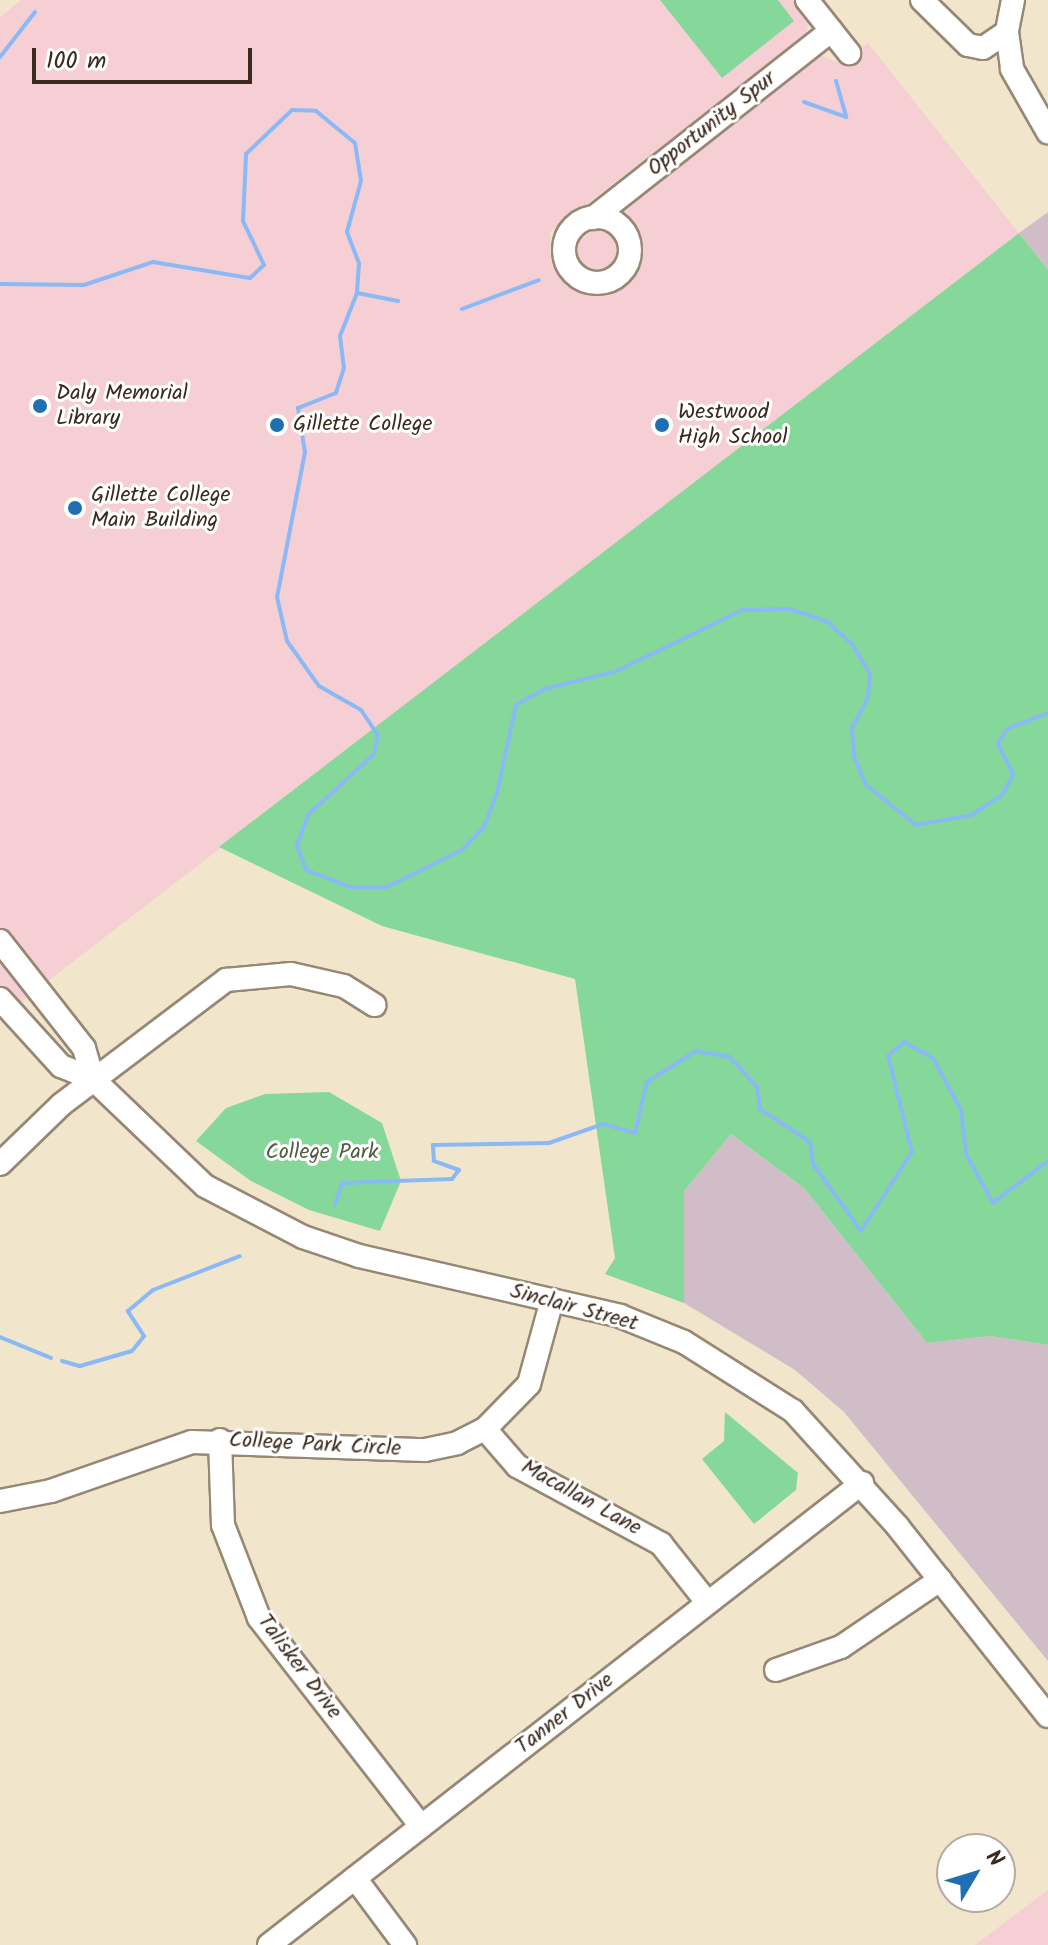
<!DOCTYPE html>
<html>
<head>
<meta charset="utf-8">
<style>
	body { margin:0 }
	#map { position:relative; width:1048px; height:1945px; overflow:hidden; background:#f1e6cc; font-family:Kalam,sans-serif }
	div>[style] { position:absolute }
	.built>* { inset:0; background:#f6cfd5 }
	.industrial>* { inset:0; background:#d1bdc8 }
	.green>* { inset:0; background:#85d899 }
	.stream>* { height:4px; margin:-2px; padding:0 2px; transform-origin:2px; border-radius:2px; background:#8ab9f5 }
	.roads { filter:drop-shadow(2px 0 #968875) drop-shadow(-2px 0 #968875) drop-shadow(0 2px #968875) drop-shadow(0 -2px #968875) }
	.minor>* { height:22px; margin:-11px; padding:0 11px; transform-origin:11px; border-radius:11px; background:#fff }
	.minor>.ring { margin:-11px; padding:0; box-sizing:content-box; background:none; border:22px solid #fff; border-radius:50% }
	.dots>* { width:22px; height:22px; translate:-50% -50%; box-sizing:border-box; border:4px solid #fff; border-radius:50% }
	span { translate:-50% -50%; white-space:nowrap; text-align:center; line-height:1.15; -webkit-text-stroke:6px #fff; paint-order:stroke }
	.street-label { font-size:22px; color:#3b2a1e }
	.poi-label { font-size:22px; color:#3b2a1e }
	.left { translate:0 -50%; text-align:left }
	.park-label { font-size:22px; color:#515e43 }
	.north { position:absolute; left:936px; top:1833px; width:80px; height:80px; box-sizing:border-box; background:#fff; border:2px solid #b1aaa5; border-radius:50%; rotate:52deg; font-size:22px; font-weight:700; line-height:32px; text-align:center; color:#3b2a1e }
	.north::after { content:''; display:block; margin:auto; width:28px; height:36px; background:#1f6fb2; clip-path:polygon(50% 0,100% 100%,50% 72%,0 100%) }
	.scale { position:absolute; left:32px; top:48px; width:220px; height:36px; box-sizing:border-box; border:4px solid #3b2a1e; border-top:0; padding-left:10px; font-size:24px; line-height:28px; white-space:nowrap; color:#3b2a1e; -webkit-text-stroke:6px #fff; paint-order:stroke }
</style>
</head>
<body>
<div id="map">
	<div class="built">
		<i style="clip-path:polygon(21px 0,793px 0,808px 19px,807px 35px,550px 232px,551px 263px,820px 55px,842px 64px,868px 43px,1019px 233px,0 1018px,0 17px)"></i>
		<i style="clip-path:polygon(1048px 1890px,1048px 1945px,975px 1945px)"></i>
	</div>
	<div class="industrial">
		<i style="clip-path:polygon(1048px 212px,1048px 270px,1019px 233px)"></i>
		<i style="clip-path:polygon(731px 1134px,804px 1188px,927px 1343px,990px 1336px,1048px 1345px,1048px 1661px,844px 1412px,795px 1370px,684px 1303px,684px 1191px)"></i>
	</div>
	<div class="green">
		<i style="clip-path:polygon(660px 0,778px 0,794px 21px,722px 78px)"></i>
		<i style="clip-path:polygon(1019px 233px,1048px 270px,1048px 1345px,990px 1336px,927px 1343px,804px 1188px,731px 1134px,684px 1191px,684px 1303px,605px 1274px,615px 1258px,575px 979px,382px 926px,219px 847px)"></i>
		<i style="clip-path:polygon(329px 1092px,382px 1123px,401px 1181px,380px 1231px,309px 1210px,251px 1181px,196px 1141px,226px 1108px,265px 1094px)"></i>
		<i style="clip-path:polygon(725px 1412px,798px 1473px,796px 1490px,754px 1524px,702px 1459px,724px 1441px)"></i>
	</div>
	<div class="stream">
		<i style="left:0;top:57px;width:57px;rotate:-52.1deg"></i>
		<i style="left:836px;top:81px;width:37px;rotate:74deg"></i>
		<i style="left:804px;top:102px;width:45px;rotate:19.7deg"></i>
		<i style="left:0;top:284px;width:84px;rotate:0.7deg"></i>
		<i style="left:84px;top:285px;width:73px;rotate:-18.4deg"></i>
		<i style="left:153px;top:262px;width:98px;rotate:9.4deg"></i>
		<i style="left:250px;top:278px;width:19px;rotate:-43deg"></i>
		<i style="left:264px;top:265px;width:49px;rotate:-115.5deg"></i>
		<i style="left:243px;top:221px;width:67px;rotate:-87.4deg"></i>
		<i style="left:246px;top:154px;width:64px;rotate:-43.7deg"></i>
		<i style="left:292px;top:110px;width:24px;rotate:2deg"></i>
		<i style="left:316px;top:111px;width:50px;rotate:39.4deg"></i>
		<i style="left:355px;top:143px;width:38px;rotate:81deg"></i>
		<i style="left:361px;top:181px;width:53px;rotate:105.4deg"></i>
		<i style="left:347px;top:232px;width:33px;rotate:69deg"></i>
		<i style="left:359px;top:263px;width:30px;rotate:94deg"></i>
		<i style="left:357px;top:293px;width:46px;rotate:111.6deg"></i>
		<i style="left:340px;top:336px;width:32px;rotate:83deg"></i>
		<i style="left:344px;top:368px;width:26px;rotate:108deg"></i>
		<i style="left:336px;top:393px;width:41px;rotate:158.5deg"></i>
		<i style="left:298px;top:408px;width:45px;rotate:81deg"></i>
		<i style="left:305px;top:452px;width:148px;rotate:100.9deg"></i>
		<i style="left:277px;top:597px;width:45px;rotate:77.2deg"></i>
		<i style="left:287px;top:641px;width:55px;rotate:54.6deg"></i>
		<i style="left:319px;top:686px;width:48px;rotate:29.7deg"></i>
		<i style="left:361px;top:710px;width:30px;rotate:56deg"></i>
		<i style="left:378px;top:735px;width:19px;rotate:102deg"></i>
		<i style="left:374px;top:754px;width:90px;rotate:137.3deg"></i>
		<i style="left:308px;top:815px;width:33px;rotate:110deg"></i>
		<i style="left:297px;top:846px;width:26px;rotate:69deg"></i>
		<i style="left:306px;top:870px;width:47px;rotate:21.1deg"></i>
		<i style="left:350px;top:887px;width:37px"></i>
		<i style="left:387px;top:887px;width:84px;rotate:-26.3deg"></i>
		<i style="left:462px;top:850px;width:32px;rotate:-46deg"></i>
		<i style="left:484px;top:827px;width:36px;rotate:-69deg"></i>
		<i style="left:497px;top:793px;width:90px;rotate:-77.8deg"></i>
		<i style="left:516px;top:705px;width:33px;rotate:-29deg"></i>
		<i style="left:545px;top:689px;width:74px;rotate:-14deg"></i>
		<i style="left:617px;top:671px;width:139px;rotate:-26deg"></i>
		<i style="left:742px;top:610px;width:48px;rotate:-1.2deg"></i>
		<i style="left:790px;top:609px;width:40px;rotate:18.9deg"></i>
		<i style="left:828px;top:622px;width:33px;rotate:43deg"></i>
		<i style="left:852px;top:644px;width:35px;rotate:59deg"></i>
		<i style="left:870px;top:674px;width:24px;rotate:95deg"></i>
		<i style="left:868px;top:698px;width:34px;rotate:118deg"></i>
		<i style="left:852px;top:728px;width:28px;rotate:86deg"></i>
		<i style="left:854px;top:756px;width:31px;rotate:68deg"></i>
		<i style="left:866px;top:785px;width:64px;rotate:38.7deg"></i>
		<i style="left:916px;top:825px;width:57px;rotate:-10.1deg"></i>
		<i style="left:972px;top:815px;width:37px;rotate:-34deg"></i>
		<i style="left:1003px;top:794px;width:22px;rotate:-63deg"></i>
		<i style="left:1013px;top:774px;width:34px;rotate:-117deg"></i>
		<i style="left:998px;top:744px;width:17px;rotate:-59deg"></i>
		<i style="left:1007px;top:729px;width:44px;rotate:-21.3deg"></i>
		<i style="left:357px;top:293px;width:42px;rotate:11deg"></i>
		<i style="left:462px;top:309px;width:82px;rotate:-20.6deg"></i>
		<i style="left:335px;top:1205px;width:23px;rotate:-72deg"></i>
		<i style="left:342px;top:1183px;width:110px;rotate:-2.1deg"></i>
		<i style="left:452px;top:1179px;width:11px;rotate:-52deg"></i>
		<i style="left:459px;top:1170px;width:27px;rotate:-160deg"></i>
		<i style="left:434px;top:1161px;width:16px;rotate:-94deg"></i>
		<i style="left:433px;top:1145px;width:116px;rotate:-1deg"></i>
		<i style="left:549px;top:1143px;width:57px;rotate:-19.4deg"></i>
		<i style="left:603px;top:1124px;width:33px;rotate:16deg"></i>
		<i style="left:635px;top:1133px;width:52px;rotate:-76.8deg"></i>
		<i style="left:647px;top:1082px;width:58px;rotate:-32.3deg"></i>
		<i style="left:696px;top:1051px;width:35px;rotate:10deg"></i>
		<i style="left:730px;top:1057px;width:40px;rotate:48deg"></i>
		<i style="left:757px;top:1087px;width:22px;rotate:82deg"></i>
		<i style="left:760px;top:1109px;width:60px;rotate:33.4deg"></i>
		<i style="left:810px;top:1142px;width:22px;rotate:82deg"></i>
		<i style="left:813px;top:1164px;width:82px;rotate:54.4deg"></i>
		<i style="left:861px;top:1231px;width:94px;rotate:-57.2deg"></i>
		<i style="left:912px;top:1152px;width:99px;rotate:-104deg"></i>
		<i style="left:888px;top:1056px;width:21px;rotate:-41deg"></i>
		<i style="left:904px;top:1042px;width:33px;rotate:29deg"></i>
		<i style="left:933px;top:1058px;width:59px;rotate:61.7deg"></i>
		<i style="left:961px;top:1110px;width:44px;rotate:83.5deg"></i>
		<i style="left:966px;top:1154px;width:56px;rotate:61.1deg"></i>
		<i style="left:993px;top:1203px;width:69px;rotate:-37.4deg"></i>
		<i style="left:0;top:1337px;width:55px;rotate:22.4deg"></i>
		<i style="left:62px;top:1361px;width:19px;rotate:16deg"></i>
		<i style="left:80px;top:1366px;width:54px;rotate:-16.1deg"></i>
		<i style="left:132px;top:1351px;width:19px;rotate:-51deg"></i>
		<i style="left:144px;top:1336px;width:30px;rotate:-123deg"></i>
		<i style="left:128px;top:1311px;width:33px;rotate:-40deg"></i>
		<i style="left:153px;top:1290px;width:93px;rotate:-21.3deg"></i>
	</div>
	<div class="roads">
		<div class="minor">
			<i style="left:807px;top:0;width:68px;rotate:51.6deg"></i>
			<i style="left:922px;top:0;width:64px;rotate:44.4deg"></i>
			<i style="left:968px;top:45px;width:15px;rotate:11deg"></i>
			<i style="left:983px;top:48px;width:29px;rotate:-34deg"></i>
			<i style="left:1013px;top:0;width:33px;rotate:101deg"></i>
			<i style="left:1007px;top:32px;width:37px;rotate:82deg"></i>
			<i style="left:1012px;top:69px;width:73px;rotate:60.3deg"></i>
			<i class="ring" style="left:564px;top:217px;width:44px;height:44px"></i>
			<i style="left:593px;top:218px;width:303px;rotate:-38.2deg"></i>
			<i style="left:0;top:941px;width:136px;rotate:51.9deg"></i>
			<i style="left:84px;top:1048px;width:32px;rotate:74deg"></i>
			<i style="left:93px;top:1079px;width:155px;rotate:43.7deg"></i>
			<i style="left:205px;top:1186px;width:110px;rotate:27.5deg"></i>
			<i style="left:303px;top:1237px;width:59px;rotate:18.7deg"></i>
			<i style="left:359px;top:1256px;width:268px;rotate:12.9deg"></i>
			<i style="left:620px;top:1316px;width:69px;rotate:22.1deg"></i>
			<i style="left:684px;top:1342px;width:129px;rotate:32.3deg"></i>
			<i style="left:793px;top:1411px;width:156px;rotate:47.8deg"></i>
			<i style="left:898px;top:1527px;width:241px;rotate:51.6deg"></i>
			<i style="left:0;top:999px;width:91px;rotate:47.7deg"></i>
			<i style="left:61px;top:1066px;width:35px;rotate:22deg"></i>
			<i style="left:0;top:1164px;width:86px;rotate:-44.1deg"></i>
			<i style="left:62px;top:1104px;width:206px;rotate:-37.1deg"></i>
			<i style="left:226px;top:980px;width:65px;rotate:-5.3deg"></i>
			<i style="left:291px;top:974px;width:54px;rotate:12.8deg"></i>
			<i style="left:344px;top:986px;width:36px;rotate:32deg"></i>
			<i style="left:485px;top:1429px;width:49px;rotate:49.1deg"></i>
			<i style="left:517px;top:1466px;width:164px;rotate:28.4deg"></i>
			<i style="left:661px;top:1544px;width:74px;rotate:51.6deg"></i>
			<i style="left:220px;top:1440px;width:85px;rotate:88deg"></i>
			<i style="left:223px;top:1525px;width:100px;rotate:68.8deg"></i>
			<i style="left:259px;top:1618px;width:264px;rotate:52.1deg"></i>
			<i style="left:0;top:1501px;width:52px;rotate:-11.1deg"></i>
			<i style="left:51px;top:1491px;width:149px;rotate:-19.2deg"></i>
			<i style="left:192px;top:1442px;width:233px;rotate:2deg"></i>
			<i style="left:425px;top:1450px;width:33px;rotate:-12deg"></i>
			<i style="left:457px;top:1443px;width:31px;rotate:-27deg"></i>
			<i style="left:485px;top:1429px;width:63px;rotate:-45.6deg"></i>
			<i style="left:529px;top:1384px;width:87px;rotate:-74.7deg"></i>
			<i style="left:776px;top:1670px;width:69px;rotate:-19.5deg"></i>
			<i style="left:841px;top:1647px;width:120px;rotate:-34.1deg"></i>
			<i style="left:355px;top:1878px;width:84px;rotate:53.3deg"></i>
			<i style="left:269px;top:1945px;width:752px;rotate:-37.92deg"></i>
		</div>
	</div>
	<div class="dots">
		<i style="left:40px;top:406px;background:#1f6fb2"></i>
		<i style="left:277px;top:425px;background:#1f6fb2"></i>
		<i style="left:662px;top:425px;background:#1f6fb2"></i>
		<i style="left:75px;top:508px;background:#1f6fb2"></i>
	</div>
	<div class="street-label">
		<span style="left:712px;top:124px;rotate:-38deg">Opportunity Spur</span>
		<span style="left:574px;top:1308px;rotate:15deg">Sinclair Street</span>
		<span style="left:315px;top:1445px;rotate:3deg">College Park Circle</span>
		<span style="left:581px;top:1498px;rotate:29deg">Macallan Lane</span>
		<span style="left:299px;top:1667px;rotate:53deg">Talisker Drive</span>
		<span style="left:565px;top:1714px;rotate:-38deg">Tanner Drive</span>
	</div>
	<div class="poi-label">
		<span class="left" style="left:56px;top:406px">Daly Memorial<br>Library</span>
		<span class="left" style="left:678px;top:425px">Westwood<br>High School</span>
		<span class="left" style="left:293px;top:425px">Gillette College</span>
		<span class="left" style="left:91px;top:508px">Gillette College<br>Main Building</span>
	</div>
	<div class="park-label">
		<span style="left:322px;top:1153px">College Park</span>
	</div>
	<div class="north">N</div>
	<div class="scale">100 m</div>
</div>
</body>
</html>
